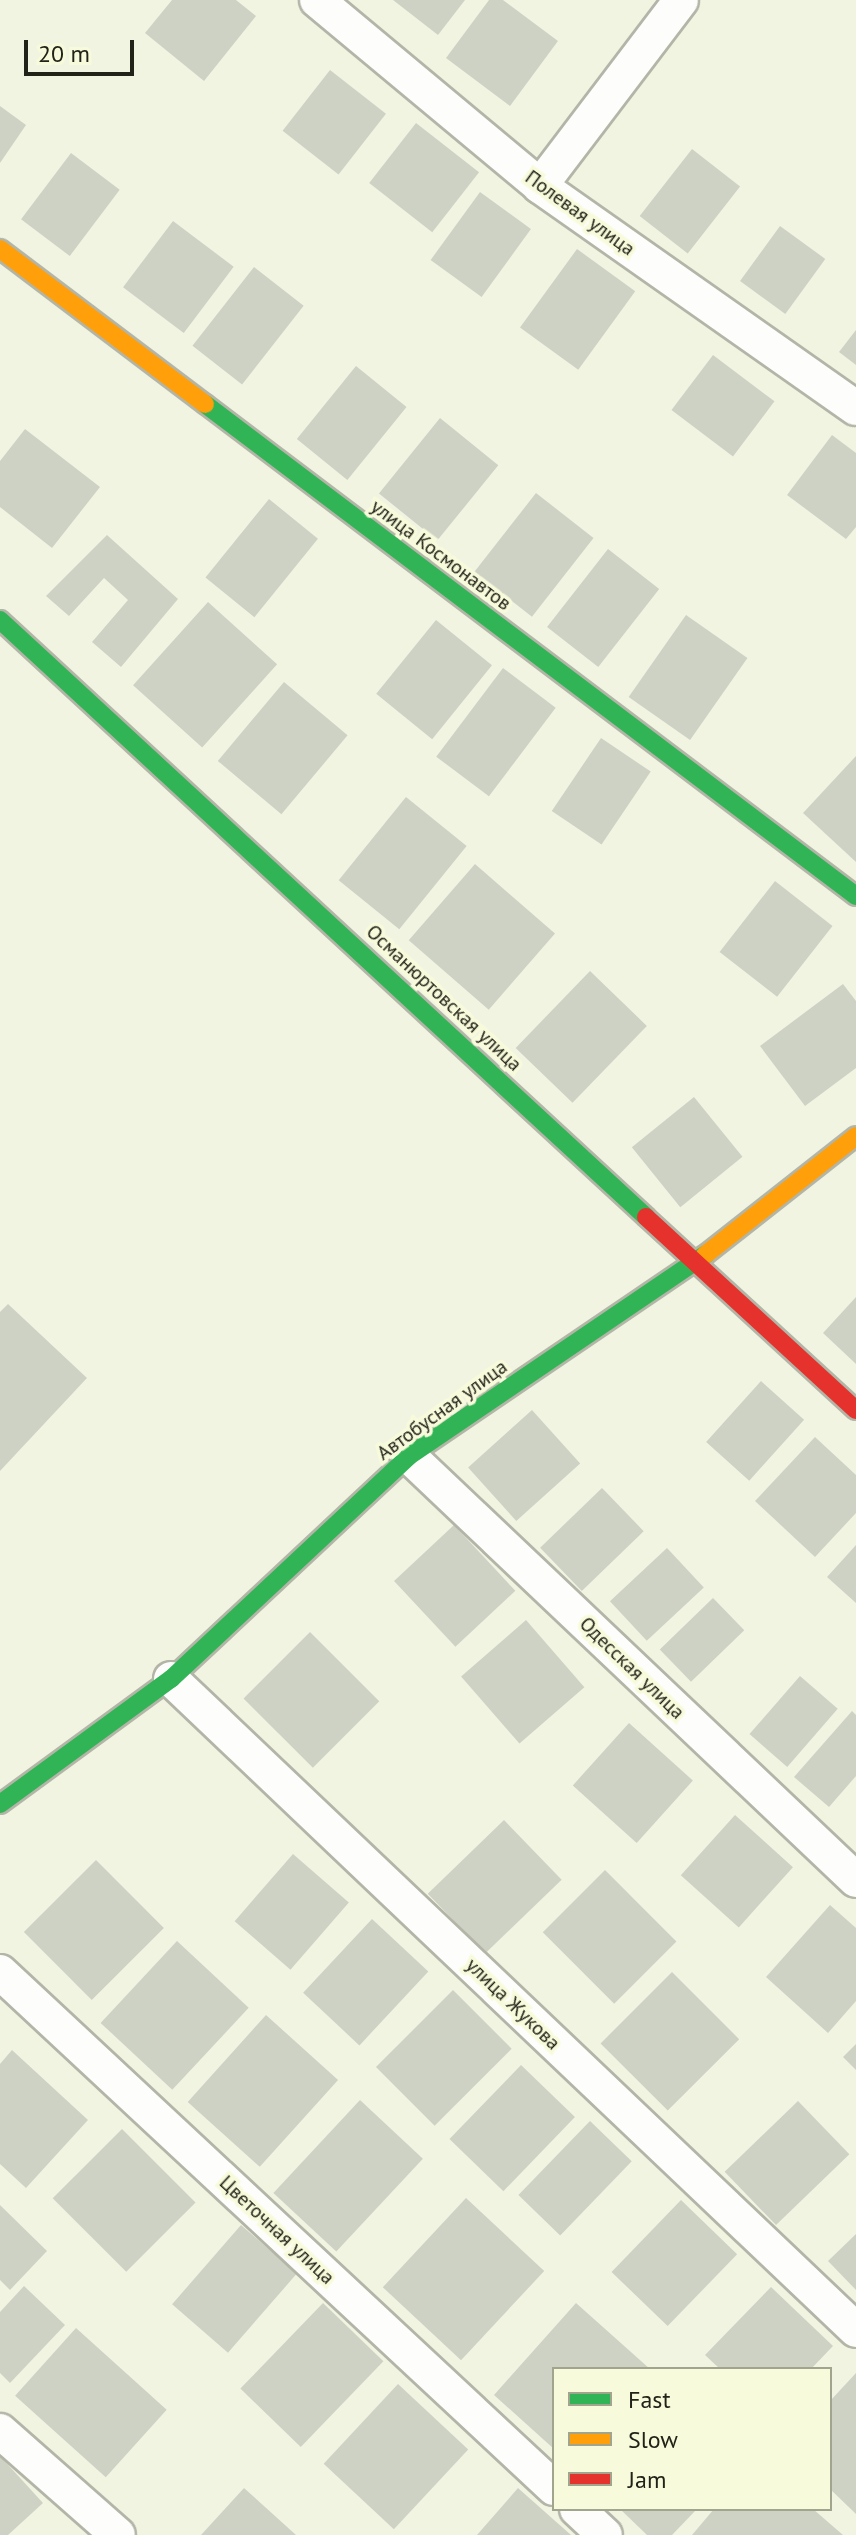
<!DOCTYPE html>
<html>
<head>
<meta charset="utf-8">
<style>
	body { margin:0 }
	#map { position:relative; width:856px; height:2535px; overflow:hidden; background:#f2f4e2; font-family:"PT Sans",sans-serif }
	div>[style] { position:absolute }
	.building>* { inset:0; background:#ced2c5; transform-origin:0 0 }
	.roads { filter:drop-shadow(2px 0 #b3b5a7) drop-shadow(-2px 0 #b3b5a7) drop-shadow(0 2px #b3b5a7) drop-shadow(0 -2px #b3b5a7) }
	.street>* { height:34px; margin:-17px; padding:0 17px; transform-origin:17px; border-radius:17px; background:#fdfdfb }
	.fast>* { height:18px; margin:-9px; padding:0 9px; transform-origin:9px; border-radius:9px; background:#30b455 }
	.slow>* { height:18px; margin:-9px; padding:0 9px; transform-origin:9px; border-radius:9px; background:#ff9f0a }
	.jam>* { height:18px; margin:-9px; padding:0 9px; transform-origin:9px; border-radius:9px; background:#e5322d }
	span { translate:-50% -50%; white-space:nowrap; text-align:center; line-height:1.15; -webkit-text-stroke:7px #f8fbdb; paint-order:stroke }
	.street-label { font-size:20px; color:#222318 }
	.legend { position:absolute; left:552px; top:2367px; width:280px; height:144px; box-sizing:border-box; background:#f8fbdb; border:2px solid #a2a58d; margin:0; padding:10px 14px; list-style:none; font-size:24px; color:#222318 }
	.legend li { display:flex; align-items:center; gap:16px; height:40px }
	.legend b { width:40px; border:2px solid #a2a58d }
	.scale { position:absolute; left:24px; top:40px; width:110px; height:36px; box-sizing:border-box; border:4px solid #222318; border-top:0; padding-left:10px; font-size:24px; line-height:28px; white-space:nowrap; color:#222318; -webkit-text-stroke:6px #f8fbdb; paint-order:stroke }
</style>
</head>
<body>
<div id="map">
	<div class="building">
		<i style="clip-path:polygon(172px 0,236px 0,256px 16px,204px 81px,145px 33px)"></i>
		<i style="clip-path:polygon(393px 0,465px 0,438px 35px)"></i>
		<i style="clip-path:polygon(489px 0,503px 0,558px 41px,510px 106px,446px 58px)"></i>
		<i style="left:330px;top:70px;width:71px;height:77px;rotate:38deg"></i>
		<i style="clip-path:polygon(0 106px,26px 125px,0 163px)"></i>
		<i style="left:416px;top:123px;width:80px;height:76px;rotate:38deg"></i>
		<i style="left:692px;top:149px;width:61px;height:85px;rotate:38deg"></i>
		<i style="left:71px;top:153px;width:61px;height:83px;rotate:37deg"></i>
		<i style="left:480px;top:192px;width:63px;height:84px;rotate:36deg"></i>
		<i style="left:173px;top:221px;width:76px;height:83px;rotate:37deg"></i>
		<i style="left:780px;top:226px;width:56px;height:68px;rotate:36deg"></i>
		<i style="left:577px;top:249px;width:72px;height:97px;rotate:36deg"></i>
		<i style="left:254px;top:267px;width:63px;height:100px;rotate:38deg"></i>
		<i style="clip-path:polygon(856px 330px,856px 365px,839px 352px)"></i>
		<i style="left:713px;top:355px;width:77px;height:69px;rotate:37deg"></i>
		<i style="left:356px;top:366px;width:65px;height:94px;rotate:39deg"></i>
		<i style="left:440px;top:418px;width:75px;height:97px;rotate:39deg"></i>
		<i style="clip-path:polygon(25px 429px,100px 487px,52px 548px,0 507px,0 461px)"></i>
		<i style="clip-path:polygon(832px 435px,856px 453px,856px 527px,846px 539px,787px 495px)"></i>
		<i style="left:536px;top:493px;width:73px;height:100px;rotate:38deg"></i>
		<i style="left:269px;top:499px;width:63px;height:101px;rotate:39deg"></i>
		<i style="clip-path:polygon(107px 535px,178px 599px,121px 667px,92px 642px,128px 600px,104px 578px,69px 616px,46px 596px)"></i>
		<i style="left:608px;top:549px;width:65px;height:99px;rotate:38deg"></i>
		<i style="left:208px;top:602px;width:93px;height:112px;rotate:42deg"></i>
		<i style="left:686px;top:615px;width:75px;height:100px;rotate:35deg"></i>
		<i style="left:436px;top:620px;width:72px;height:95px;rotate:39deg"></i>
		<i style="left:503px;top:668px;width:66px;height:111px;rotate:37deg"></i>
		<i style="left:284px;top:682px;width:83px;height:103px;rotate:40deg"></i>
		<i style="left:601px;top:738px;width:60px;height:88px;rotate:34deg"></i>
		<i style="clip-path:polygon(856px 756px,856px 862px,803px 813px)"></i>
		<i style="left:406px;top:797px;width:78px;height:107px;rotate:39deg"></i>
		<i style="left:475px;top:864px;width:106px;height:101px;rotate:41deg"></i>
		<i style="left:775px;top:881px;width:73px;height:90px;rotate:38deg"></i>
		<i style="left:590px;top:971px;width:79px;height:107px;rotate:44deg"></i>
		<i style="clip-path:polygon(843px 984px,856px 1001px,856px 1068px,805px 1106px,760px 1046px)"></i>
		<i style="left:694px;top:1097px;width:77px;height:80px;rotate:51deg"></i>
		<i style="clip-path:polygon(856px 1297px,856px 1364px,823px 1333px)"></i>
		<i style="clip-path:polygon(8px 1304px,87px 1378px,0 1471px,0 1312px)"></i>
		<i style="left:761px;top:1381px;width:58px;height:82px;rotate:42deg"></i>
		<i style="left:532px;top:1410px;width:72px;height:86px;rotate:48deg"></i>
		<i style="clip-path:polygon(815px 1437px,856px 1475px,856px 1513px,815px 1557px,755px 1501px)"></i>
		<i style="left:602px;top:1488px;width:60px;height:86px;rotate:46deg"></i>
		<i style="left:454px;top:1525px;width:90px;height:82px;rotate:47deg"></i>
		<i style="clip-path:polygon(856px 1545px,856px 1603px,827px 1577px)"></i>
		<i style="left:667px;top:1548px;width:54px;height:78px;rotate:47deg"></i>
		<i style="left:713px;top:1598px;width:45px;height:74px;rotate:46deg"></i>
		<i style="left:526px;top:1620px;width:89px;height:86px;rotate:49deg"></i>
		<i style="left:310px;top:1632px;width:98px;height:94px;rotate:45deg"></i>
		<i style="left:800px;top:1676px;width:50px;height:77px;rotate:41deg"></i>
		<i style="clip-path:polygon(852px 1711px,856px 1715px,856px 1776px,829px 1807px,794px 1777px)"></i>
		<i style="left:629px;top:1723px;width:86px;height:84px;rotate:42deg"></i>
		<i style="left:735px;top:1815px;width:78px;height:81px;rotate:42deg"></i>
		<i style="left:504px;top:1820px;width:83px;height:106px;rotate:46deg"></i>
		<i style="left:293px;top:1854px;width:74px;height:89px;rotate:41deg"></i>
		<i style="left:96px;top:1860px;width:96px;height:102px;rotate:45deg"></i>
		<i style="left:605px;top:1870px;width:101px;height:88px;rotate:45deg"></i>
		<i style="clip-path:polygon(830px 1905px,856px 1928px,856px 2001px,828px 2033px,766px 1977px)"></i>
		<i style="left:372px;top:1919px;width:77px;height:101px;rotate:43deg"></i>
		<i style="left:177px;top:1941px;width:98px;height:112px;rotate:43deg"></i>
		<i style="left:672px;top:1972px;width:95px;height:101px;rotate:45deg"></i>
		<i style="left:453px;top:1990px;width:83px;height:109px;rotate:45deg"></i>
		<i style="left:266px;top:2015px;width:97px;height:117px;rotate:42deg"></i>
		<i style="clip-path:polygon(856px 2044px,856px 2070px,843px 2057px)"></i>
		<i style="clip-path:polygon(12px 2050px,88px 2120px,26px 2188px,0 2164px,0 2064px)"></i>
		<i style="left:521px;top:2065px;width:75px;height:103px;rotate:44deg"></i>
		<i style="left:360px;top:2100px;width:86px;height:127px;rotate:43deg"></i>
		<i style="left:798px;top:2101px;width:74px;height:102px;rotate:46deg"></i>
		<i style="left:590px;top:2121px;width:58px;height:103px;rotate:44deg"></i>
		<i style="left:122px;top:2129px;width:104px;height:98px;rotate:45deg"></i>
		<i style="left:466px;top:2198px;width:107px;height:122px;rotate:43deg"></i>
		<i style="left:681px;top:2200px;width:78px;height:100px;rotate:44deg"></i>
		<i style="clip-path:polygon(0 2205px,47px 2251px,10px 2290px,0 2280px)"></i>
		<i style="left:241px;top:2225px;width:74px;height:105px;rotate:41deg"></i>
		<i style="clip-path:polygon(856px 2234px,856px 2290px,828px 2261px)"></i>
		<i style="clip-path:polygon(24px 2286px,65px 2325px,10px 2383px,0 2373px,0 2312px)"></i>
		<i style="clip-path:polygon(771px 2287px,833px 2346px,811px 2369px,720px 2369px,705px 2355px)"></i>
		<i style="left:323px;top:2303px;width:84px;height:119px;rotate:44deg"></i>
		<i style="clip-path:polygon(576px 2303px,650px 2369px,554px 2369px,554px 2449px,494px 2395px)"></i>
		<i style="left:76px;top:2328px;width:122px;height:91px;rotate:42deg"></i>
		<i style="clip-path:polygon(856px 2373px,856px 2514px,830px 2489px,830px 2401px)"></i>
		<i style="left:398px;top:2384px;width:96px;height:109px;rotate:43deg"></i>
		<i style="clip-path:polygon(0 2456px,43px 2503px,8px 2535px,0 2535px)"></i>
		<i style="clip-path:polygon(244px 2488px,296px 2535px,201px 2535px)"></i>
		<i style="clip-path:polygon(518px 2488px,571px 2535px,477px 2535px)"></i>
		<i style="clip-path:polygon(620px 2509px,697px 2509px,672px 2535px,647px 2535px)"></i>
		<i style="clip-path:polygon(714px 2509px,813px 2509px,843px 2535px,692px 2535px)"></i>
	</div>
	<div class="roads">
		<div class="street">
			<i style="left:317px;top:0;width:290px;rotate:39.8deg"></i>
			<i style="left:540px;top:186px;width:386px;rotate:35.1deg"></i>
			<i style="left:540px;top:186px;width:233px;rotate:-52.8deg"></i>
			<i style="left:409px;top:1456px;width:616px;rotate:43.49deg"></i>
			<i style="left:171px;top:1679px;width:945px;rotate:43.54deg"></i>
			<i style="left:0;top:1972px;width:757px;rotate:42.97deg"></i>
			<i style="left:0;top:2431px;width:157px;rotate:41.4deg"></i>
			<i style="left:577px;top:2509px;width:38px;rotate:43deg"></i>
		</div>
		<div class="fast">
			<i style="left:205px;top:404px;width:816px;rotate:37.08deg"></i>
			<i style="left:0;top:620px;width:880px;rotate:42.74deg"></i>
			<i style="left:0;top:1804px;width:212px;rotate:-36.2deg"></i>
			<i style="left:171px;top:1679px;width:326px;rotate:-43.1deg"></i>
			<i style="left:409px;top:1456px;width:358px;rotate:-34.2deg"></i>
		</div>
		<div class="slow">
			<i style="left:0;top:249px;width:257px;rotate:37.1deg"></i>
			<i style="left:705px;top:1255px;width:192px;rotate:-38.2deg"></i>
		</div>
		<div class="jam">
			<i style="left:646px;top:1217px;width:285px;rotate:42.6deg"></i>
		</div>
	</div>
	<div class="street-label">
		<span style="left:580px;top:213px;rotate:36deg">Полевая улица</span>
		<span style="left:441px;top:555px;rotate:37deg">улица Космонавтов</span>
		<span style="left:444px;top:998px;rotate:43deg">Османюртовская улица</span>
		<span style="left:442px;top:1410px;rotate:-36deg">Автобусная улица</span>
		<span style="left:632px;top:1668px;rotate:44deg">Одесская улица</span>
		<span style="left:513px;top:2004px;rotate:44deg">улица Жукова</span>
		<span style="left:277px;top:2230px;rotate:43deg">Цветочная улица</span>
	</div>
	<ul class="legend">
	<li><b style="height:10px;background:#30b455"></b>Fast</li>
	<li><b style="height:10px;background:#ff9f0a"></b>Slow</li>
	<li><b style="height:10px;background:#e5322d"></b>Jam</li>
	</ul>
	<div class="scale">20 m</div>
</div>
</body>
</html>
